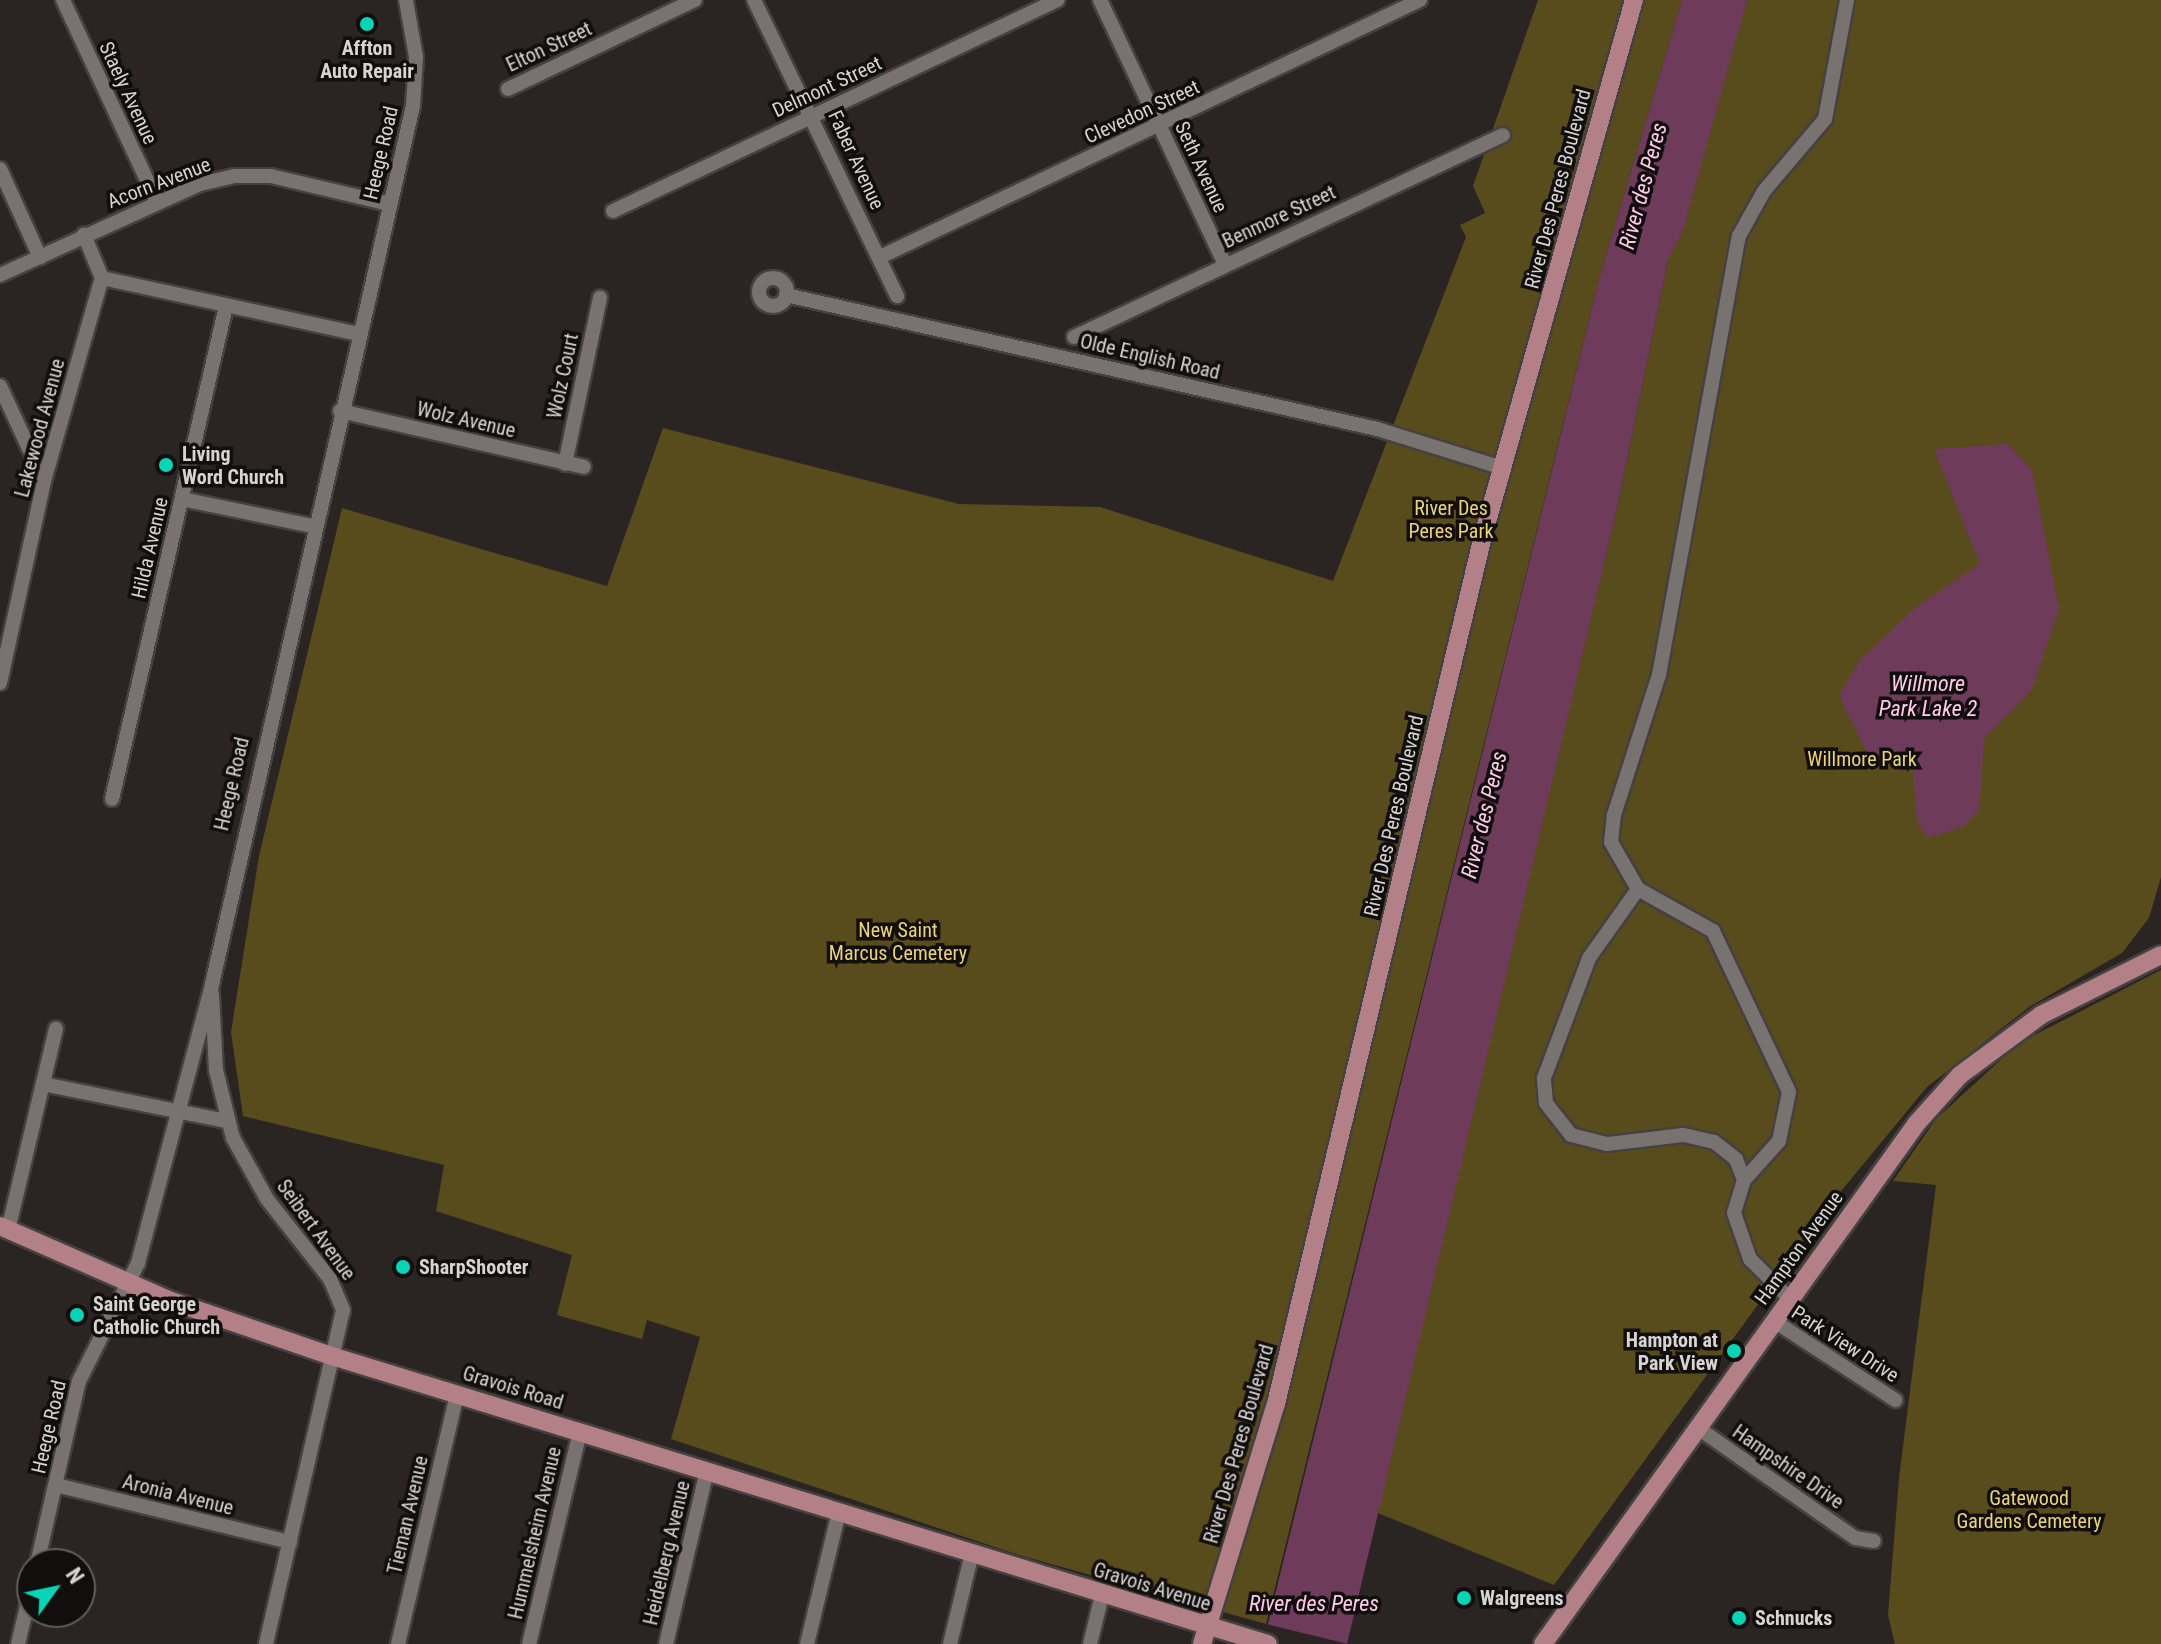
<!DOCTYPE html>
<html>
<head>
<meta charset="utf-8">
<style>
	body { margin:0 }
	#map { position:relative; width:2161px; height:1644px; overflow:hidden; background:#2a2523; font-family:"Roboto Condensed",sans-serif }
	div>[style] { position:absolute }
	.green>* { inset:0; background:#584b1c }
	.water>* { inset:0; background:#6f3b5b }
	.pier>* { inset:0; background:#2a2523 }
	.roads { filter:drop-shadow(2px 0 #454140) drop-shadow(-2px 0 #454140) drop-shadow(0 2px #454140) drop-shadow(0 -2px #454140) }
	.minor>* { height:14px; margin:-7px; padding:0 7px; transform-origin:7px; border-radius:7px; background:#787270 }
	.minor>.ring { margin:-7px; padding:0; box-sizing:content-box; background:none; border:14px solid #787270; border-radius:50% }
	.major>* { height:18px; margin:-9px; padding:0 9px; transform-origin:9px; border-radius:9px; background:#b28086 }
	.dots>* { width:22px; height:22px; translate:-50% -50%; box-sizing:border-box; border:4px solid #110e0e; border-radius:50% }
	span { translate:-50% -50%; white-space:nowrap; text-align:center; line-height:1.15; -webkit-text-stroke:7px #110e0e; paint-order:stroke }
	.street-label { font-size:20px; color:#d8d4d3 }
	.poi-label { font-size:20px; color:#d8d4d3; font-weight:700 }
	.left { translate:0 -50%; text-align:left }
	.right { translate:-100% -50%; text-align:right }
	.park-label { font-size:20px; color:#edd378 }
	.water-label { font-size:22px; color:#fecae7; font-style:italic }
	.north { position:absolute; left:16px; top:1548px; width:80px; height:80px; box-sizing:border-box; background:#110e0e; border:2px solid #615d5d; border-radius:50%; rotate:57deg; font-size:22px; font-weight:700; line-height:32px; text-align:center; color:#d8d4d3 }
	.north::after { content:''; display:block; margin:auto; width:28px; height:36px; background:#08d5b5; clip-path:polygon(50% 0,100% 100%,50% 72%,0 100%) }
</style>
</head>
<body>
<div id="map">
	<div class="green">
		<i style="clip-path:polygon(1538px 0,1682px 0,1599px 279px,1266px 1624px,1019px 1555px,671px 1439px,700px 1337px,647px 1320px,642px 1339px,557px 1315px,572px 1255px,436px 1211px,444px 1165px,243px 1116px,231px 1032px,259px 856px,342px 508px,607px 586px,663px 428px,959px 504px,1100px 507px,1333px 581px,1466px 237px,1460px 225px,1485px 213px,1473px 186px)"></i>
		<i style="clip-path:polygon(1747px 0,2161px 0,2161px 877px,2149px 918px,2122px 953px,2029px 1007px,1927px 1087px,1837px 1196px,1554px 1585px,1373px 1511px,1616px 513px,1668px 260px)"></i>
		<i style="clip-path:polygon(2161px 970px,2161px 1644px,1895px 1644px,1888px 1615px,1899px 1478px,1936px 1185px,1893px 1181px,1936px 1119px,2019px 1043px)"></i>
	</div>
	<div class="water">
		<i style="clip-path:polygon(1682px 0,1747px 0,1682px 233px,1668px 260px,1616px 513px,1347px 1644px,1263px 1644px,1599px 279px)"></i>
		<i style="clip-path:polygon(2008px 444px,2032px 470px,2059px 609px,2032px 689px,1984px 739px,1979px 810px,1965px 826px,1928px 838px,1917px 821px,1913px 770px,1871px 761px,1839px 696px,1860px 660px,1916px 607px,1980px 564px,1934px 449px)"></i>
	</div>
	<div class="pier">
		<i style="clip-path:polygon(1262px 1623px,1348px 1644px,1259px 1644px)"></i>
	</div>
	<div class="roads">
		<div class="minor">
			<i style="left:63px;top:0;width:223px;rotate:65deg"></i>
			<i style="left:754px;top:0;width:329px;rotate:64.2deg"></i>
			<i style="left:1100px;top:0;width:292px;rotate:64.7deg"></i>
			<i style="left:508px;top:89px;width:207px;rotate:-25.5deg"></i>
			<i style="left:0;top:169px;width:97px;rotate:65.6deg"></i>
			<i style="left:613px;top:211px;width:492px;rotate:-25.4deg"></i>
			<i style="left:880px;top:257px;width:598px;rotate:-25.45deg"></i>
			<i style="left:0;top:275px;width:220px;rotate:-24.5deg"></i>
			<i style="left:200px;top:184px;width:36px;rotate:-13deg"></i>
			<i style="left:235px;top:176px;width:36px"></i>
			<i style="left:271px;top:176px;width:121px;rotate:13.3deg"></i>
			<i style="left:102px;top:278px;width:262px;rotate:12.3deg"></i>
			<i class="ring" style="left:759px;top:278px;width:14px;height:14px"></i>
			<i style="left:786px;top:295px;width:606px;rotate:12.77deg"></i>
			<i style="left:1377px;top:429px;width:132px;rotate:17.2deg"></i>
			<i style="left:1074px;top:337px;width:474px;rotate:-25.2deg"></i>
			<i style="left:0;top:386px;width:105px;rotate:65.1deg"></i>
			<i style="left:340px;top:411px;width:250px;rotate:12.9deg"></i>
			<i style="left:565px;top:464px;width:170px;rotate:-78.1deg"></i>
			<i style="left:182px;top:499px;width:133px;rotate:11.7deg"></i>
			<i style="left:0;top:683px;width:207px;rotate:-77.7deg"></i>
			<i style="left:44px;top:481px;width:211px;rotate:-74.1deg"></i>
			<i style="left:102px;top:278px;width:47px;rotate:-112.7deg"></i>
			<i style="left:112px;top:799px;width:506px;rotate:-76.98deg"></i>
			<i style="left:1638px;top:889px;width:86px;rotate:29.2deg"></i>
			<i style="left:1713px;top:931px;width:178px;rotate:64.7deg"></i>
			<i style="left:1789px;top:1092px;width:50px;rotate:101.5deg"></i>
			<i style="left:1779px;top:1141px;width:52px;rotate:131.9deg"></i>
			<i style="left:1744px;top:1180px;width:34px;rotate:107deg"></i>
			<i style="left:1734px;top:1213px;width:49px;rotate:70.8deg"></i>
			<i style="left:1750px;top:1259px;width:57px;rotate:45deg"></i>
			<i style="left:212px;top:994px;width:76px;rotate:87deg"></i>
			<i style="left:216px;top:1070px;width:70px;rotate:76deg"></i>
			<i style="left:233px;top:1138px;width:70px;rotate:60.9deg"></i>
			<i style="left:267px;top:1199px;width:102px;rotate:51.8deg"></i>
			<i style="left:330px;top:1279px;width:34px;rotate:67deg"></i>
			<i style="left:343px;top:1310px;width:343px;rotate:103deg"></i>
			<i style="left:43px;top:1084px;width:188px;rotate:11.4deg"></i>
			<i style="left:1744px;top:1180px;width:22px;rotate:-111deg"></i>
			<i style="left:1736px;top:1159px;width:28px;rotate:-142deg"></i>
			<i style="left:1714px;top:1142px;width:32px;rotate:-167deg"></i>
			<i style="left:1683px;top:1135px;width:77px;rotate:173.2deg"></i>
			<i style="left:1607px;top:1144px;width:37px;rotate:-166deg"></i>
			<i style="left:1571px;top:1135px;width:41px;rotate:-128deg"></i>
			<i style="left:1546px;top:1103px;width:25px;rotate:-95deg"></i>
			<i style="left:1544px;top:1078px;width:128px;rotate:-69.4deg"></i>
			<i style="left:1589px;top:958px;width:85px;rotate:-54.6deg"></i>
			<i style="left:1638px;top:889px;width:54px;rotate:-119.9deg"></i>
			<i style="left:1611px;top:842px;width:27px;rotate:-84deg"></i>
			<i style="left:1614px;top:815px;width:147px;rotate:-72.2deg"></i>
			<i style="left:1659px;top:675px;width:446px;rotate:-79.7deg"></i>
			<i style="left:1739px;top:236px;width:51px;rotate:-60.9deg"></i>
			<i style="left:1764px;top:191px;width:94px;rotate:-49.7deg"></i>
			<i style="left:1825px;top:119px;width:121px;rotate:-79.5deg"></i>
			<i style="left:8px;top:1230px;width:207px;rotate:-76.6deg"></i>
			<i style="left:1774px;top:1321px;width:145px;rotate:33.1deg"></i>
			<i style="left:1698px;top:1428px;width:192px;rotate:35deg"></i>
			<i style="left:1855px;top:1538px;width:19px;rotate:9deg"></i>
			<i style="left:56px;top:1485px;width:241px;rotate:13.7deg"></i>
			<i style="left:37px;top:1564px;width:188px;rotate:-77.1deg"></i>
			<i style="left:79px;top:1381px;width:132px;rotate:-63.4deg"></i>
			<i style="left:138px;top:1263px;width:289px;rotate:-75.1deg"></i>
			<i style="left:212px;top:984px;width:901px;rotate:-77.11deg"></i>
			<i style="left:413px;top:106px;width:49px;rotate:-86.5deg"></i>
			<i style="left:416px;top:57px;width:58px;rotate:-100deg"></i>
			<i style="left:18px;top:1644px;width:61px;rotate:-76.7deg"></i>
			<i style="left:398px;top:1644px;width:257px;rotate:-76.7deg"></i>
			<i style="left:529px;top:1644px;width:219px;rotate:-76.5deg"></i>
			<i style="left:666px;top:1644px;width:178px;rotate:-76.7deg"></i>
			<i style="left:807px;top:1644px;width:136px;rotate:-76.4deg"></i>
			<i style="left:950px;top:1644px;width:94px;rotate:-76.4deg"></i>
			<i style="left:1090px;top:1644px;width:50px;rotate:-76.2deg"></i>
		</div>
		<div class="major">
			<i style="left:0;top:1226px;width:187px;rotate:23.7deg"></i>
			<i style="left:171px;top:1301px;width:173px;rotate:18.9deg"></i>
			<i style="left:335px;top:1357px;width:976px;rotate:17.1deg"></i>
			<i style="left:1202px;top:1644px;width:251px;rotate:-72.9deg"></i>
			<i style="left:1276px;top:1404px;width:892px;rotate:-76.59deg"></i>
			<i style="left:1483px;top:536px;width:557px;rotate:-74.27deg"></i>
			<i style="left:1543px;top:1644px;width:641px;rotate:-54.33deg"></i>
			<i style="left:1917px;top:1123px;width:64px;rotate:-48.1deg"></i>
			<i style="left:1960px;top:1075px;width:101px;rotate:-36.5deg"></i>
			<i style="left:2041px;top:1015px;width:134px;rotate:-26.6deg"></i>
		</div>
	</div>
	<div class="dots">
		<i style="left:367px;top:24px;background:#08d5b5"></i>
		<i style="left:166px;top:465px;background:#08d5b5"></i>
		<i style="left:403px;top:1267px;background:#08d5b5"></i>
		<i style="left:77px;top:1315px;background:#08d5b5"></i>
		<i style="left:1734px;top:1351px;background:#08d5b5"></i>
		<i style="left:1464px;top:1598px;background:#08d5b5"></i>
		<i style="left:1739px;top:1618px;background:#08d5b5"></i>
	</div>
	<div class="street-label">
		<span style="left:549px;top:47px;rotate:-25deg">Elton Street</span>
		<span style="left:827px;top:87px;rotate:-25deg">Delmont Street</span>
		<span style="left:128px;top:93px;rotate:65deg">Staely Avenue</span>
		<span style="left:1142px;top:112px;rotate:-25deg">Clevedon Street</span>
		<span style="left:381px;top:153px;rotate:-77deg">Heege Road</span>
		<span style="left:856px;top:160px;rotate:65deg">Faber Avenue</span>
		<span style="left:1201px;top:167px;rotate:65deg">Seth Avenue</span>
		<span style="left:159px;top:183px;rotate:-21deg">Acorn Avenue</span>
		<span style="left:1558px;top:189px;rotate:-75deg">River Des Peres Boulevard</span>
		<span style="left:1279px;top:217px;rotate:-25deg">Benmore Street</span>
		<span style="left:1150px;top:357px;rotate:13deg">Olde English Road</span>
		<span style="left:563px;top:376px;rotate:-78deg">Wolz Court</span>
		<span style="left:466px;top:420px;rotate:13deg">Wolz Avenue</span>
		<span style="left:40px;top:428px;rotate:-75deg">Lakewood Avenue</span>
		<span style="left:150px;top:548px;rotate:-77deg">Hilda Avenue</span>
		<span style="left:232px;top:784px;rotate:-77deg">Heege Road</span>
		<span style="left:1394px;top:816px;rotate:-77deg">River Des Peres Boulevard</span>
		<span style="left:316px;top:1230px;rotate:54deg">Seibert Avenue</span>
		<span style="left:1799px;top:1248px;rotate:-54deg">Hampton Avenue</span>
		<span style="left:1845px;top:1344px;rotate:33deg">Park View Drive</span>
		<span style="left:513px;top:1388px;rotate:17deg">Gravois Road</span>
		<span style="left:49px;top:1427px;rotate:-77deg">Heege Road</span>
		<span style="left:1239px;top:1444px;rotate:-74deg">River Des Peres Boulevard</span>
		<span style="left:1788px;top:1467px;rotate:35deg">Hampshire Drive</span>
		<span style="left:178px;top:1495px;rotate:14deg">Aronia Avenue</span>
		<span style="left:408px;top:1515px;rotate:-77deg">Tieman Avenue</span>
		<span style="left:535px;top:1533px;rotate:-77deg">Hummelsheim Avenue</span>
		<span style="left:667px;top:1553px;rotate:-77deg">Heidelberg Avenue</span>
		<span style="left:1152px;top:1587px;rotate:17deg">Gravois Avenue</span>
	</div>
	<div class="poi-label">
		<span style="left:367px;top:60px">Affton<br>Auto Repair</span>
		<span class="left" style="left:182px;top:466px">Living<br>Word Church</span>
		<span class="left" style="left:419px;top:1267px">SharpShooter</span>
		<span class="left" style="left:93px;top:1316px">Saint George<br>Catholic Church</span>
		<span class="right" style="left:1718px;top:1352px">Hampton at<br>Park View</span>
		<span class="left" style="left:1480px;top:1598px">Walgreens</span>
		<span class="left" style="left:1755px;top:1618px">Schnucks</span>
	</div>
	<div class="park-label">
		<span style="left:1451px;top:520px">River Des<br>Peres Park</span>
		<span style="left:1862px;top:759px">Willmore Park</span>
		<span style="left:898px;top:942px">New Saint<br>Marcus Cemetery</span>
		<span style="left:2029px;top:1510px">Gatewood<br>Gardens Cemetery</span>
	</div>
	<div class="water-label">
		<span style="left:1643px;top:186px;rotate:-75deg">River des Peres</span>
		<span style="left:1928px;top:696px">Willmore<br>Park Lake 2</span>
		<span style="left:1484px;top:815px;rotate:-76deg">River des Peres</span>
		<span style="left:1314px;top:1604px">River des Peres</span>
	</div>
	<div class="north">N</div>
</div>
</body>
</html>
